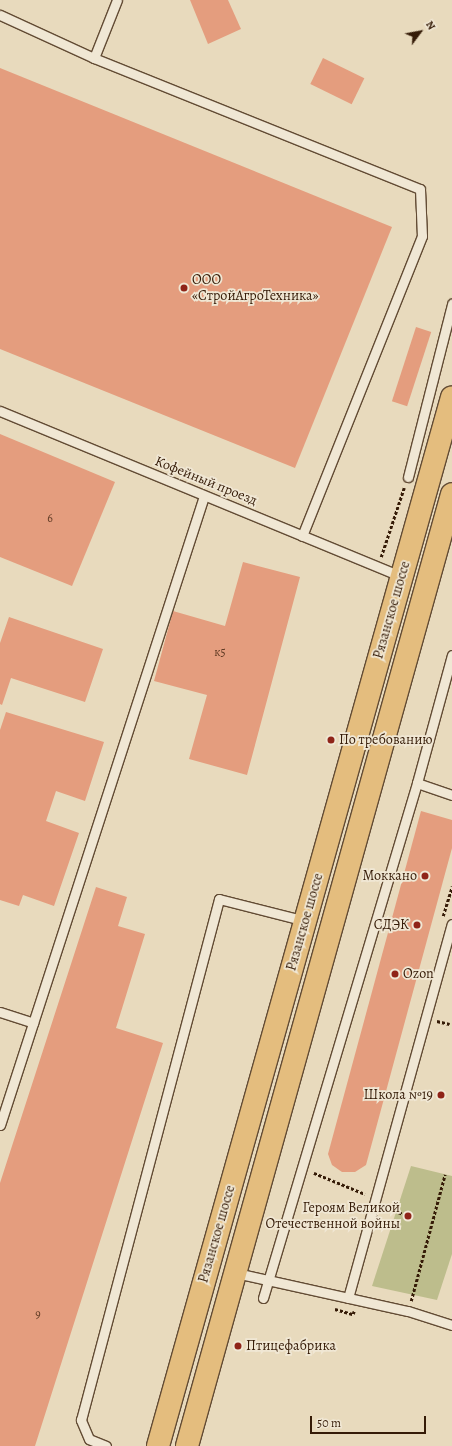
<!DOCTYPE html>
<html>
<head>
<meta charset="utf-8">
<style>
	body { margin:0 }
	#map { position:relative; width:452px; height:1446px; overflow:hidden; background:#e8dabd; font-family:Alegreya,serif }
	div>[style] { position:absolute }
	.green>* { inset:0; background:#bdbd8c }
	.building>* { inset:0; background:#e49d7e; transform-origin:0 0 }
	.path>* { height:2.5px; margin-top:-1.25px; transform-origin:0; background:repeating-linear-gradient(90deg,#351b07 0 3px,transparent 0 5px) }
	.roads { filter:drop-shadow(1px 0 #624b34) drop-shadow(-1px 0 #624b34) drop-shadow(0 1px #624b34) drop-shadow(0 -1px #624b34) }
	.service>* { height:9px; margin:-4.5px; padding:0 4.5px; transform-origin:4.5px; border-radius:4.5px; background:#f0e7d4 }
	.primary>* { height:22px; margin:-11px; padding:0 11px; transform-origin:11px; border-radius:11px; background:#e4bd7e }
	.dots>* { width:11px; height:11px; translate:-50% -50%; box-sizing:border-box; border:2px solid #f0e7d4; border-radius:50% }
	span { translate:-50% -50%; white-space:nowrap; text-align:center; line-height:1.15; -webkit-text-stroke:3.5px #f0e7d4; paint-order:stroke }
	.number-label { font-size:12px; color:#613c25 }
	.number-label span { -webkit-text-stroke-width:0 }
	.poi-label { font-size:14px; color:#351b07 }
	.left { translate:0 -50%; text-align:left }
	.right { translate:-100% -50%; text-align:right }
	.street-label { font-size:14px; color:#351b07 }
	.north { position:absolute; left:400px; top:12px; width:40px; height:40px; -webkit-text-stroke:3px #f0e7d4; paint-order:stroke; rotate:58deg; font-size:11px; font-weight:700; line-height:16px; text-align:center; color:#351b07 }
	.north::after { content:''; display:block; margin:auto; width:14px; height:18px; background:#351b07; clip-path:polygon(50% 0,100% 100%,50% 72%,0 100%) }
	.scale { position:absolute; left:310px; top:1416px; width:116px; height:18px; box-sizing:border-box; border:2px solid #351b07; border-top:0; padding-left:5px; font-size:12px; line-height:14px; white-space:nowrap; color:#351b07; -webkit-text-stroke:3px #f0e7d4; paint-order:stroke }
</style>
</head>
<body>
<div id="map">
	<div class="green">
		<i style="clip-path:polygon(411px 1166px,452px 1176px,452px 1254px,437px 1300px,372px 1286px)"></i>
	</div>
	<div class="building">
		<i style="clip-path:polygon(190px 0,228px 0,241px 29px,208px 44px)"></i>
		<i style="left:323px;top:58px;width:46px;height:29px;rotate:26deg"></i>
		<i style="clip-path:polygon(0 68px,392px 227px,295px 468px,0 349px)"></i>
		<i style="left:416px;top:327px;width:16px;height:78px;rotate:18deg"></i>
		<i style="clip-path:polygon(0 434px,115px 482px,72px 586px,0 557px)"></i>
		<i style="clip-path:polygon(243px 562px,300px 577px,247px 775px,189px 759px,207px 695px,154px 681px,173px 611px,225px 626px)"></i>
		<i style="clip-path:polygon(9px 617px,103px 649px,85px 702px,11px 678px,2px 705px,0 704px,0 643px)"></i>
		<i style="clip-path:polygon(6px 712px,104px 742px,85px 801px,56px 791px,46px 821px,79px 833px,54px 906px,23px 895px,19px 906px,0 900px,0 730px)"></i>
		<i style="clip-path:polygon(421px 811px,452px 820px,452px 848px,366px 1165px,355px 1172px,342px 1172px,332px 1165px,328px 1154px)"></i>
		<i style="clip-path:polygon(96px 887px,127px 897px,118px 926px,145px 934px,116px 1028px,163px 1043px,35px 1446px,0 1446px,0 1183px)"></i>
	</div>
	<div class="path">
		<i style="left:381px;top:557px;width:73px;rotate:-71.6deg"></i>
		<i style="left:443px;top:916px;width:31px;rotate:-73deg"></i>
		<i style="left:437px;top:1021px;width:13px;rotate:13deg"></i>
		<i style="left:314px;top:1173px;width:55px;rotate:22.4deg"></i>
		<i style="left:385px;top:1207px;width:25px;rotate:21deg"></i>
		<i style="left:411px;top:1301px;width:131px;rotate:-75deg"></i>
		<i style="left:335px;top:1309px;width:19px;rotate:16deg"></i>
		<i style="left:353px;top:1314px;width:3px;rotate:-72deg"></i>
	</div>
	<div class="roads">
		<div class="service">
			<i style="left:0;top:15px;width:103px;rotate:24.6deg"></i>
			<i style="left:94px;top:58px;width:351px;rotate:21.9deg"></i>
			<i style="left:420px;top:189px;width:47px;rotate:87.6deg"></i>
			<i style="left:422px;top:236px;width:323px;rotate:111.8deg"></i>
			<i style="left:94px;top:58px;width:62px;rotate:-68.4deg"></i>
			<i style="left:0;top:411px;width:435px;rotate:22.4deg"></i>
			<i style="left:408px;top:477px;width:179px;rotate:-75.7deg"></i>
			<i style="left:452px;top:655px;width:133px;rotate:105.3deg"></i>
			<i style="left:417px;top:783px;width:37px;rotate:19deg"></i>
			<i style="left:0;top:1012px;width:35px;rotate:18deg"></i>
			<i style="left:0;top:1125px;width:661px;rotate:-72.03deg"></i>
			<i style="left:236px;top:1273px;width:176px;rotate:12.5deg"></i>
			<i style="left:408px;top:1311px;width:46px;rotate:17.7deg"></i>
			<i style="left:263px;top:1298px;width:538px;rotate:-73.35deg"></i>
			<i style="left:348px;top:1298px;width:388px;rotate:-74.5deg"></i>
			<i style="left:106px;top:1446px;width:18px;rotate:-158deg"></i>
			<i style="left:89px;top:1439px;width:21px;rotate:-113deg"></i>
			<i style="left:81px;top:1420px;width:539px;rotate:-75.16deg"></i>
			<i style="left:219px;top:899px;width:89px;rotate:14.3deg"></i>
		</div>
		<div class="primary">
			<i style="left:158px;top:1446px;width:1089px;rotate:-74.34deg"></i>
			<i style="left:187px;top:1446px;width:988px;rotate:-74.44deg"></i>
		</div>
	</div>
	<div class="dots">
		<i style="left:184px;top:288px;background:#8f2418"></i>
		<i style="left:331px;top:740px;background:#8f2418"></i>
		<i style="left:425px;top:876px;background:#8f2418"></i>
		<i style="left:417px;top:925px;background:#8f2418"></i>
		<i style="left:395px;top:974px;background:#8f2418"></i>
		<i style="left:441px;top:1095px;background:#8f2418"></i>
		<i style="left:408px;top:1216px;background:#8f2418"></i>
		<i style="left:238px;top:1346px;background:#8f2418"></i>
	</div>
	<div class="number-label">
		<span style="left:50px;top:519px">6</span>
		<span style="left:220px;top:653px">к5</span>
		<span style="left:38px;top:1315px">9</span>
	</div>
	<div class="poi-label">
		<span class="left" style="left:192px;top:288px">ООО<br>«СтройАгроТехника»</span>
		<span class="left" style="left:339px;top:740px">По требованию</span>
		<span class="right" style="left:417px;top:876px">Моккано</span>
		<span class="right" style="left:409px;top:925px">СДЭК</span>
		<span class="left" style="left:403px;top:974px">Ozon</span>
		<span class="right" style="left:433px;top:1095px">Школа №19</span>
		<span class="right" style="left:400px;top:1216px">Героям Великой<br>Отечественной войны</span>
		<span class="left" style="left:246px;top:1346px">Птицефабрика</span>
	</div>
	<div class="street-label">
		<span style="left:206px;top:481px;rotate:22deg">Кофейный проезд</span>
		<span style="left:392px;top:610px;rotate:-74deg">Рязанское шоссе</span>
		<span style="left:305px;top:922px;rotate:-74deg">Рязанское шоссе</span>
		<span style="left:217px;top:1234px;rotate:-74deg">Рязанское шоссе</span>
	</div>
	<div class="north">N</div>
	<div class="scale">50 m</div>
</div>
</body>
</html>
